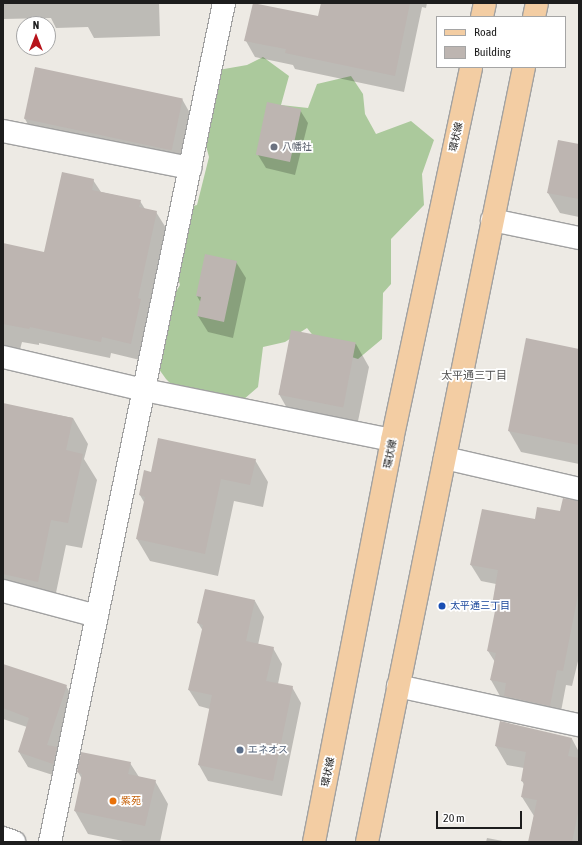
<!DOCTYPE html>
<html>
<head>
<meta charset="utf-8">
<style>
	body { margin:0 }
	#map { position:relative; width:582px; height:845px; overflow:hidden; background:#edeae4; font-family:"Asap Condensed","Noto Sans JP",sans-serif }
	div>[style] { position:absolute }
	.forest>* { inset:0; background:#abc99c }
	.shadow>* { inset:0; background:#0003 }
	.building>* { inset:0; background:#bdb5b1; transform-origin:0 0 }
	.roads { filter:drop-shadow(1px 0 #a1a1a1) drop-shadow(-1px 0 #a1a1a1) drop-shadow(0 1px #a1a1a1) drop-shadow(0 -1px #a1a1a1) }
	.minor>* { height:22px; margin:-11px; padding:0 11px; transform-origin:11px; border-radius:11px; background:#fff }
	.major>* { height:22px; margin:-11px; padding:0 11px; transform-origin:11px; border-radius:11px; background:#f3cda3 }
	.dots>* { width:11px; height:11px; translate:-50% -50%; box-sizing:border-box; border:2px solid #fff; border-radius:50% }
	span { translate:-50% -50%; white-space:nowrap; text-align:center; line-height:1.15; -webkit-text-stroke:3.5px #fff; paint-order:stroke }
	.street-label { font-size:10px; color:#1d1d1d }
	.worship-label { font-size:10px; color:#5b616d }
	.left { translate:0 -50%; text-align:left }
	.transit-label { font-size:10px; color:#164399 }
	.service-label { font-size:10px; color:#4e5e75 }
	.food-label { font-size:10px; color:#c56008 }
	.neighbourhood-label { font-size:11px; color:#505050 }
	.frame { position:absolute; inset:0; border:4px solid #1d1d1d; pointer-events:none }
	.legend { position:absolute; left:436px; top:16px; width:130px; height:52px; box-sizing:border-box; background:#fff; border:1px solid #a5a5a5; margin:0; padding:5px 7px; list-style:none; font-size:12px; color:#1d1d1d }
	.legend li { display:flex; align-items:center; gap:8px; height:20px }
	.legend b { width:20px; border:1px solid #a5a5a5 }
	.north { position:absolute; left:16px; top:16px; width:40px; height:40px; box-sizing:border-box; background:#fff; border:1px solid #a5a5a5; border-radius:50%; rotate:0deg; font-size:11px; font-weight:700; line-height:16px; text-align:center; color:#1d1d1d }
	.north::after { content:''; display:block; margin:auto; width:14px; height:18px; background:#b7131a; clip-path:polygon(50% 0,100% 100%,50% 72%,0 100%) }
	.scale { position:absolute; left:436px; top:811px; width:86px; height:18px; box-sizing:border-box; border:2px solid #1d1d1d; border-top:0; padding-left:5px; font-size:12px; line-height:14px; white-space:nowrap; color:#1d1d1d; -webkit-text-stroke:3px #fff; paint-order:stroke }
</style>
</head>
<body>
<div id="map">
	<div class="forest">
		<i style="clip-path:polygon(263px 57px,289px 76px,281px 105px,308px 108px,317px 84px,351px 76px,363px 94px,365px 114px,376px 134px,411px 121px,434px 140px,422px 174px,424px 205px,391px 239px,391px 284px,383px 293px,382px 339px,358px 359px,323px 348px,307px 328px,285px 342px,263px 347px,258px 387px,243px 400px,186px 399px,166px 379px,156px 365px,171px 300px,180px 285px,170px 246px,177px 210px,197px 205px,209px 157px,205px 142px,207px 72px,247px 65px)"></i>
	</div>
	<div class="shadow">
		<i style="clip-path:polygon(3px 3px,159px 3px,160px 36px,94px 38px,88px 27px,56px 28px,51px 18px,3px 19px)"></i>
		<i style="clip-path:polygon(322px 3px,427px 3px,426px 8px,422px 7px,404px 92px,295px 69px,293px 65px,255px 57px,246px 41px,319px 17px)"></i>
		<i style="clip-path:polygon(182px 99px,195px 122px,185px 173px,38px 142px,25px 119px)"></i>
		<i style="clip-path:polygon(300px 110px,308px 123px,295px 175px,266px 168px,258px 155px)"></i>
		<i style="clip-path:polygon(579px 145px,579px 217px,560px 213px,548px 193px)"></i>
		<i style="clip-path:polygon(93px 180px,101px 192px,140px 201px,145px 209px,156px 212px,166px 228px,148px 313px,150px 316px,140px 360px,111px 353px,110px 358px,39px 343px,39px 345px,22px 342px,18px 357px,3px 354px,3px 244px,45px 253px)"></i>
		<i style="clip-path:polygon(236px 262px,246px 278px,233px 338px,208px 332px,198px 316px,201px 303px,197px 296px)"></i>
		<i style="clip-path:polygon(292px 331px,356px 344px,369px 367px,356px 431px,292px 417px,279px 394px)"></i>
		<i style="clip-path:polygon(579px 350px,579px 464px,521px 452px,509px 431px)"></i>
		<i style="clip-path:polygon(3px 404px,73px 418px,88px 444px,84px 459px,97px 480px,82px 548px,66px 545px,53px 607px,3px 596px)"></i>
		<i style="clip-path:polygon(255px 460px,268px 482px,263px 507px,234px 501px,218px 576px,150px 561px,137px 539px,145px 504px,140px 495px,152px 473px)"></i>
		<i style="clip-path:polygon(579px 507px,579px 657px,572px 686px,566px 685px,559px 722px,514px 712px,506px 697px,500px 696px,491px 680px,495px 662px,488px 651px,496px 611px,493px 605px,496px 584px,481px 581px,471px 565px,536px 520px)"></i>
		<i style="clip-path:polygon(255px 601px,264px 617px,258px 645px,273px 648px,282px 664px,278px 684px,292px 687px,301px 703px,282px 796px,208px 781px,199px 765px,210px 709px,199px 706px,189px 690px,203px 631px,198px 623px)"></i>
		<i style="clip-path:polygon(3px 665px,66px 686px,75px 701px,62px 778px,28px 767px,19px 752px,27px 727px,3px 719px)"></i>
		<i style="clip-path:polygon(572px 739px,579px 752px,579px 842px,529px 842px,534px 816px,522px 797px,525px 786px,522px 781px,524px 768px,507px 765px,496px 746px)"></i>
		<i style="clip-path:polygon(130px 763px,139px 777px,155px 781px,168px 804px,160px 842px,128px 842px,88px 834px,75px 811px,82px 779px,78px 772px)"></i>
		<i style="clip-path:polygon(487px 838px,508px 842px,486px 842px)"></i>
	</div>
	<div class="building">
		<i style="clip-path:polygon(253px 3px,318px 16px,321px 3px,410px 3px,395px 76px,285px 53px,286px 49px,244px 41px)"></i>
		<i style="left:35px;top:67px;width:151px;height:53px;rotate:12deg"></i>
		<i style="left:267px;top:102px;width:35px;height:54px;rotate:12deg"></i>
		<i style="clip-path:polygon(558px 140px,579px 144px,579px 199px,547px 193px)"></i>
		<i style="clip-path:polygon(62px 172px,94px 179px,92px 190px,141px 200px,139px 207px,157px 211px,138px 298px,141px 299px,131px 344px,102px 337px,101px 342px,30px 327px,29px 329px,3px 324px,3px 243px,44px 252px)"></i>
		<i style="clip-path:polygon(205px 254px,237px 261px,224px 322px,197px 316px,201px 297px,196px 296px)"></i>
		<i style="left:291px;top:330px;width:66px;height:66px;rotate:11deg"></i>
		<i style="clip-path:polygon(526px 338px,579px 349px,579px 445px,508px 431px)"></i>
		<i style="clip-path:polygon(3px 403px,73px 418px,66px 450px,83px 454px,68px 523px,51px 520px,38px 582px,3px 574px)"></i>
		<i style="clip-path:polygon(158px 438px,256px 459px,250px 485px,221px 479px,205px 554px,136px 539px,145px 497px,139px 495px,144px 470px,151px 472px)"></i>
		<i style="clip-path:polygon(563px 498px,579px 501px,579px 590px,563px 671px,557px 670px,550px 706px,504px 696px,506px 683px,490px 680px,496px 653px,487px 651px,496px 606px,492px 605px,498px 570px,470px 565px,482px 509px,535px 519px,537px 507px,560px 511px)"></i>
		<i style="clip-path:polygon(205px 589px,255px 600px,246px 641px,274px 647px,266px 681px,293px 686px,273px 781px,198px 765px,212px 695px,188px 690px,203px 625px,197px 623px)"></i>
		<i style="clip-path:polygon(3px 664px,67px 685px,47px 745px,57px 747px,53px 764px,18px 752px,29px 718px,3px 708px)"></i>
		<i style="clip-path:polygon(500px 721px,572px 738px,568px 756px,579px 758px,579px 808px,572px 842px,528px 842px,537px 800px,521px 797px,524px 782px,521px 781px,526px 752px,495px 746px)"></i>
		<i style="clip-path:polygon(81px 752px,131px 762px,128px 774px,156px 780px,145px 826px,74px 811px,82px 774px,77px 772px)"></i>
	</div>
	<div class="roads">
		<div class="minor">
			<i style="left:3px;top:131px;width:191px;rotate:11.2deg"></i>
			<i style="left:492px;top:220px;width:89px;rotate:11.7deg"></i>
			<i style="left:3px;top:357px;width:145px;rotate:13.2deg"></i>
			<i style="left:144px;top:390px;width:253px;rotate:11.4deg"></i>
			<i style="left:445px;top:458px;width:138px;rotate:13deg"></i>
			<i style="left:3px;top:591px;width:97px;rotate:14.9deg"></i>
			<i style="left:398px;top:686px;width:185px;rotate:12.2deg"></i>
			<i style="left:3px;top:838px;width:12px;rotate:20deg"></i>
			<i style="left:50px;top:842px;width:857px;rotate:-78.28deg"></i>
		</div>
		<div class="major">
			<i style="left:482px;top:17px;width:14px;rotate:-78deg"></i>
			<i style="left:534px;top:17px;width:14px;rotate:-78deg"></i>
			<i style="left:314px;top:842px;width:409px;rotate:-79deg"></i>
			<i style="left:392px;top:440px;width:381px;rotate:-78deg"></i>
			<i style="left:367px;top:842px;width:791px;rotate:-78.55deg"></i>
		</div>
	</div>
	<div class="dots">
		<i style="left:274px;top:147px;background:#6b7280"></i>
		<i style="left:442px;top:606px;background:#1a4fb4"></i>
		<i style="left:240px;top:750px;background:#5c6f8a"></i>
		<i style="left:113px;top:801px;background:#e8710a"></i>
	</div>
	<div class="street-label">
		<span style="left:456px;top:137px;rotate:-78deg">環状線</span>
		<span style="left:390px;top:454px;rotate:-79deg">環状線</span>
		<span style="left:328px;top:772px;rotate:-79deg">環状線</span>
	</div>
	<div class="worship-label">
		<span class="left" style="left:282px;top:147px">八幡社</span>
	</div>
	<div class="transit-label">
		<span class="left" style="left:450px;top:606px">太平通三丁目</span>
	</div>
	<div class="service-label">
		<span class="left" style="left:248px;top:750px">エネオス</span>
	</div>
	<div class="food-label">
		<span class="left" style="left:121px;top:801px">紫苑</span>
	</div>
	<div class="neighbourhood-label">
		<span style="left:474px;top:375px">太平通三丁目</span>
	</div>
	<div class="frame"></div>
	<ul class="legend">
	<li><b style="height:5px;background:#f3cda3"></b>Road</li>
	<li><b style="height:11px;background:#bdb5b1"></b>Building</li>
	</ul>
	<div class="north">N</div>
	<div class="scale">20 m</div>
</div>
</body>
</html>
